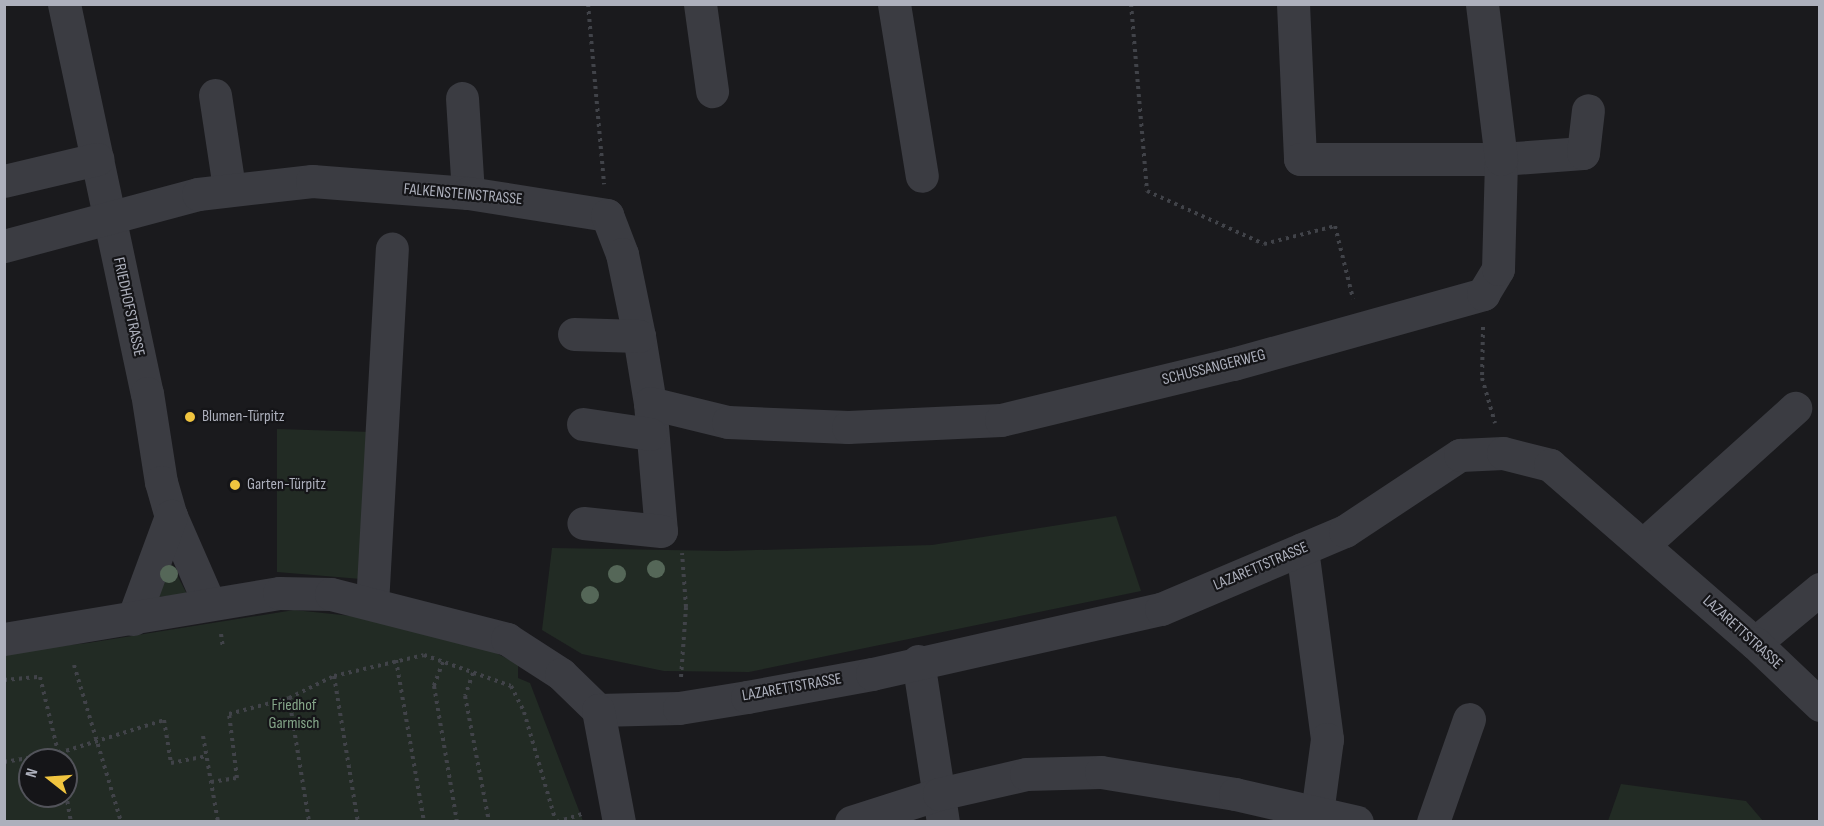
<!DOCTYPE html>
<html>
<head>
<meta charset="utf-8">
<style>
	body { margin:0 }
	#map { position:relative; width:1824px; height:826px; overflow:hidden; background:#1a1a1d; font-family:"Sofia Sans Condensed",sans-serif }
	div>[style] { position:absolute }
	.green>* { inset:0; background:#222b24 }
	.path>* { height:4px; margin-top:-2px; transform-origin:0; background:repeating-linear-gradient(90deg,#414349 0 3px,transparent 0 7.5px) }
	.minor>* { height:33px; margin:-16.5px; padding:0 16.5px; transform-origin:16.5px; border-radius:16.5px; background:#3b3c42 }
	.trees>* { width:18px; height:18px; margin:-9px; border-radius:50%; background:#556758 }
	.dots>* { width:16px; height:16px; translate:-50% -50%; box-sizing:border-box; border:3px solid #151518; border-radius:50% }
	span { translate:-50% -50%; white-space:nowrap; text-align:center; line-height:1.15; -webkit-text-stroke:4.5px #151518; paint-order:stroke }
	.street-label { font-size:16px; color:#adb0bc }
	.poi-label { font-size:16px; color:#adb0bc }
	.left { translate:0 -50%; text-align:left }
	.park-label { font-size:16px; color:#85a689 }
	.frame { position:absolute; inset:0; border:6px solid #adb0bc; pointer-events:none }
	.north { position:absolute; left:18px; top:748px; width:60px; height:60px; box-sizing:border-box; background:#151518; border:2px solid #52535a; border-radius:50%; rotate:287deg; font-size:16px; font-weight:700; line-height:24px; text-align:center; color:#adb0bc }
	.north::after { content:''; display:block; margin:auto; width:21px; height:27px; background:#f0c43f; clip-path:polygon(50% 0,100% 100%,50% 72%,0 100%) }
</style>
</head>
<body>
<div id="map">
	<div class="green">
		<i style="clip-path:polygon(277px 429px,372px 432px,361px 579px,277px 572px)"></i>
		<i style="clip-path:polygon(1116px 516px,1141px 591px,749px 672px,664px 671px,582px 654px,542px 630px,552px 548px,725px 551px,932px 545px)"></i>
		<i style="clip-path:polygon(165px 552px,187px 594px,158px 597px)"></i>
		<i style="clip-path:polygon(evenodd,294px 610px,371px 618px,478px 644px,518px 664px,518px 678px,530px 683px,583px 821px,5px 822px,5px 652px,88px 643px,294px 610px,30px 760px,66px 760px,66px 796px,30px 796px,30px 760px)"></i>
		<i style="clip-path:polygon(1621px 784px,1746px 801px,1763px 821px,1608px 821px)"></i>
	</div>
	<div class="path">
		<i style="left:588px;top:4px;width:181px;rotate:84.9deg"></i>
		<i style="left:1131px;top:4px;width:188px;rotate:85.1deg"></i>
		<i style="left:1147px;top:191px;width:128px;rotate:24.4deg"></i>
		<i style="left:1264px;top:244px;width:73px;rotate:-14.2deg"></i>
		<i style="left:1335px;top:226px;width:75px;rotate:76.1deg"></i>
		<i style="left:1483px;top:327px;width:51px;rotate:91.1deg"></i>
		<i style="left:1482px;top:378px;width:47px;rotate:73.9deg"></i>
		<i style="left:221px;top:634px;width:14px;rotate:82deg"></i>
		<i style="left:396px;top:660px;width:164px;rotate:80.2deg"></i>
		<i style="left:443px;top:662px;width:26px;rotate:111deg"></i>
		<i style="left:434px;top:686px;width:138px;rotate:80.4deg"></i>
		<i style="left:74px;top:665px;width:164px;rotate:73.3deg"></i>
		<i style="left:473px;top:673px;width:24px;rotate:109deg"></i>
		<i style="left:465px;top:696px;width:128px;rotate:79.2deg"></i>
		<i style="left:334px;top:676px;width:148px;rotate:80.7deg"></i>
		<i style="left:681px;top:677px;width:70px;rotate:-85.9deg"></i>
		<i style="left:686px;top:607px;width:54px;rotate:-94.2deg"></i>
		<i style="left:4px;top:680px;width:36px;rotate:-5deg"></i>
		<i style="left:40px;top:677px;width:85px;rotate:76.5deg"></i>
		<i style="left:289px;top:698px;width:126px;rotate:80.8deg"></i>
		<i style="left:203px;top:736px;width:87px;rotate:80.1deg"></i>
		<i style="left:4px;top:762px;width:56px;rotate:-9.3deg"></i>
		<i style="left:59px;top:753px;width:110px;rotate:-17.4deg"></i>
		<i style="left:164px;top:720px;width:44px;rotate:80.8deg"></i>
		<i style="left:171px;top:763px;width:36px;rotate:-11deg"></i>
		<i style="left:211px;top:782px;width:26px;rotate:-9deg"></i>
		<i style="left:237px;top:778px;width:64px;rotate:-97.1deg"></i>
		<i style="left:229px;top:714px;width:62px;rotate:-14.9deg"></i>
		<i style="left:289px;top:698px;width:50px;rotate:-26.1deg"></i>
		<i style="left:334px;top:676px;width:92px;rotate:-13.1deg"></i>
		<i style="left:424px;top:655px;width:92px;rotate:19.6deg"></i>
		<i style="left:511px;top:686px;width:29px;rotate:63deg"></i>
		<i style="left:524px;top:712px;width:115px;rotate:73.8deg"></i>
		<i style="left:66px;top:794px;width:28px;rotate:80deg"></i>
		<i style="left:557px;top:822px;width:29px;rotate:-18deg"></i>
	</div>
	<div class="minor">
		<i style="left:64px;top:4px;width:398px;rotate:78deg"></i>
		<i style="left:147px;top:393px;width:90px;rotate:81.1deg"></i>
		<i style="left:161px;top:482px;width:35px;rotate:74deg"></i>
		<i style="left:171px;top:516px;width:95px;rotate:66.4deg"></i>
		<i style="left:700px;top:4px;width:88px;rotate:82.1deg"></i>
		<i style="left:894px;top:4px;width:174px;rotate:80.8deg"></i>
		<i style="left:1293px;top:4px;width:155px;rotate:87.4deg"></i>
		<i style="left:1300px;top:159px;width:201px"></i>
		<i style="left:1501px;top:159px;width:82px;rotate:-4.2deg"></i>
		<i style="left:1583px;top:153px;width:43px;rotate:-83.4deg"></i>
		<i style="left:215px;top:95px;width:94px;rotate:81.4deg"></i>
		<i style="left:462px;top:98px;width:95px;rotate:86.4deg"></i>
		<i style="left:4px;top:181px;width:96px;rotate:-13.3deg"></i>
		<i style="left:4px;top:246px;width:201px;rotate:-15deg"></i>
		<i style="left:198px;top:194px;width:115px;rotate:-6.5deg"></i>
		<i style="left:312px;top:181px;width:156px;rotate:4.4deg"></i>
		<i style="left:468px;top:193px;width:141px;rotate:9deg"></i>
		<i style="left:607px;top:215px;width:42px;rotate:69deg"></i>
		<i style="left:622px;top:254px;width:84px;rotate:78.3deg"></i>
		<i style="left:639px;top:336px;width:68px;rotate:80.7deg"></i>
		<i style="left:650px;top:403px;width:128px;rotate:85.1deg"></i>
		<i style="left:661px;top:531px;width:78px;rotate:-174.1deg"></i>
		<i style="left:574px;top:334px;width:65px;rotate:1.8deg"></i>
		<i style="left:650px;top:403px;width:80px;rotate:13.7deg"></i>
		<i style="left:728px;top:422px;width:120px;rotate:2.4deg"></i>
		<i style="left:848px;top:427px;width:153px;rotate:-2.6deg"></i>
		<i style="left:1001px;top:420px;width:239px;rotate:-13.6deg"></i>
		<i style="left:1233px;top:364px;width:260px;rotate:-15.6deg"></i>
		<i style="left:1483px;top:294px;width:29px;rotate:-59deg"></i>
		<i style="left:1498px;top:269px;width:110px;rotate:-88.4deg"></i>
		<i style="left:1501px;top:159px;width:156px;rotate:-97deg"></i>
		<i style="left:583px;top:424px;width:68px;rotate:8.5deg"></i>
		<i style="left:1643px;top:545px;width:205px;rotate:-42deg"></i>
		<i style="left:1302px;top:549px;width:192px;rotate:82.5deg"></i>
		<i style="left:1327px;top:739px;width:75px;rotate:97.7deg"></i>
		<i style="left:372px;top:604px;width:356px;rotate:-86.8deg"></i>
		<i style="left:133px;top:619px;width:110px;rotate:-69.7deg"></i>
		<i style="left:4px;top:639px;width:279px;rotate:-9.5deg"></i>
		<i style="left:279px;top:593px;width:52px;rotate:1.1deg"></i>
		<i style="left:331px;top:594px;width:182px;rotate:14.3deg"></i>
		<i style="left:507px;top:639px;width:64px;rotate:32.9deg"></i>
		<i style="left:561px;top:674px;width:52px;rotate:44.2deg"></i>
		<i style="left:1755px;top:643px;width:85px;rotate:-39.7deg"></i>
		<i style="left:918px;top:661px;width:163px;rotate:81.2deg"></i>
		<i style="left:598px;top:710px;width:81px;rotate:-1.4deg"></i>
		<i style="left:679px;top:708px;width:69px;rotate:-9.2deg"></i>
		<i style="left:747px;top:697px;width:127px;rotate:-10.4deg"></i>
		<i style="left:872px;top:674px;width:296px;rotate:-12.7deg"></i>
		<i style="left:1161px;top:609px;width:200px;rotate:-23deg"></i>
		<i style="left:1345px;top:531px;width:138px;rotate:-33.5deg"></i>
		<i style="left:1460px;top:455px;width:43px;rotate:-2.7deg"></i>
		<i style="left:1503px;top:453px;width:49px;rotate:14.3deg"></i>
		<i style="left:1550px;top:465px;width:271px;rotate:41deg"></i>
		<i style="left:1755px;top:643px;width:90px;rotate:43.6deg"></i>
		<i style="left:598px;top:710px;width:114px;rotate:79.4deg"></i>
		<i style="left:851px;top:822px;width:92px;rotate:-17.7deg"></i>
		<i style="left:939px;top:794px;width:89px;rotate:-12.9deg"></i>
		<i style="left:1026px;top:774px;width:75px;rotate:-1.5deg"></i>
		<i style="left:1101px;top:772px;width:136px;rotate:9.3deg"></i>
		<i style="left:1235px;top:794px;width:125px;rotate:12.9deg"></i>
		<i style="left:1433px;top:822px;width:109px;rotate:-70.7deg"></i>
	</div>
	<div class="trees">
		<i style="left:656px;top:569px"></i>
		<i style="left:169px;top:574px"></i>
		<i style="left:617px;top:574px"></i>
		<i style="left:590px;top:595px"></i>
	</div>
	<div class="dots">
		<i style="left:190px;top:417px;background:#f0c43f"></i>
		<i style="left:235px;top:485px;background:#f0c43f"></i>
	</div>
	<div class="street-label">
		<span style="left:463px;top:195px;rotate:5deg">FALKENSTEINSTRASSE</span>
		<span style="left:128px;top:307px;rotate:78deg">FRIEDHOFSTRASSE</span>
		<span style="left:1214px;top:368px;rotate:-14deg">SCHUSSANGERWEG</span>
		<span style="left:1261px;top:567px;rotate:-23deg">LAZARETTSTRASSE</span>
		<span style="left:1742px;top:633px;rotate:42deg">LAZARETTSTRASSE</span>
		<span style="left:792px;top:688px;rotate:-10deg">LAZARETTSTRASSE</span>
	</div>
	<div class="poi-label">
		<span class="left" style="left:202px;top:417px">Blumen-Türpitz</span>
		<span class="left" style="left:247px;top:485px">Garten-Türpitz</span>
	</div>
	<div class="park-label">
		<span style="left:294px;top:715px">Friedhof<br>Garmisch</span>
	</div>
	<div class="frame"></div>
	<div class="north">N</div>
</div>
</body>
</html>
